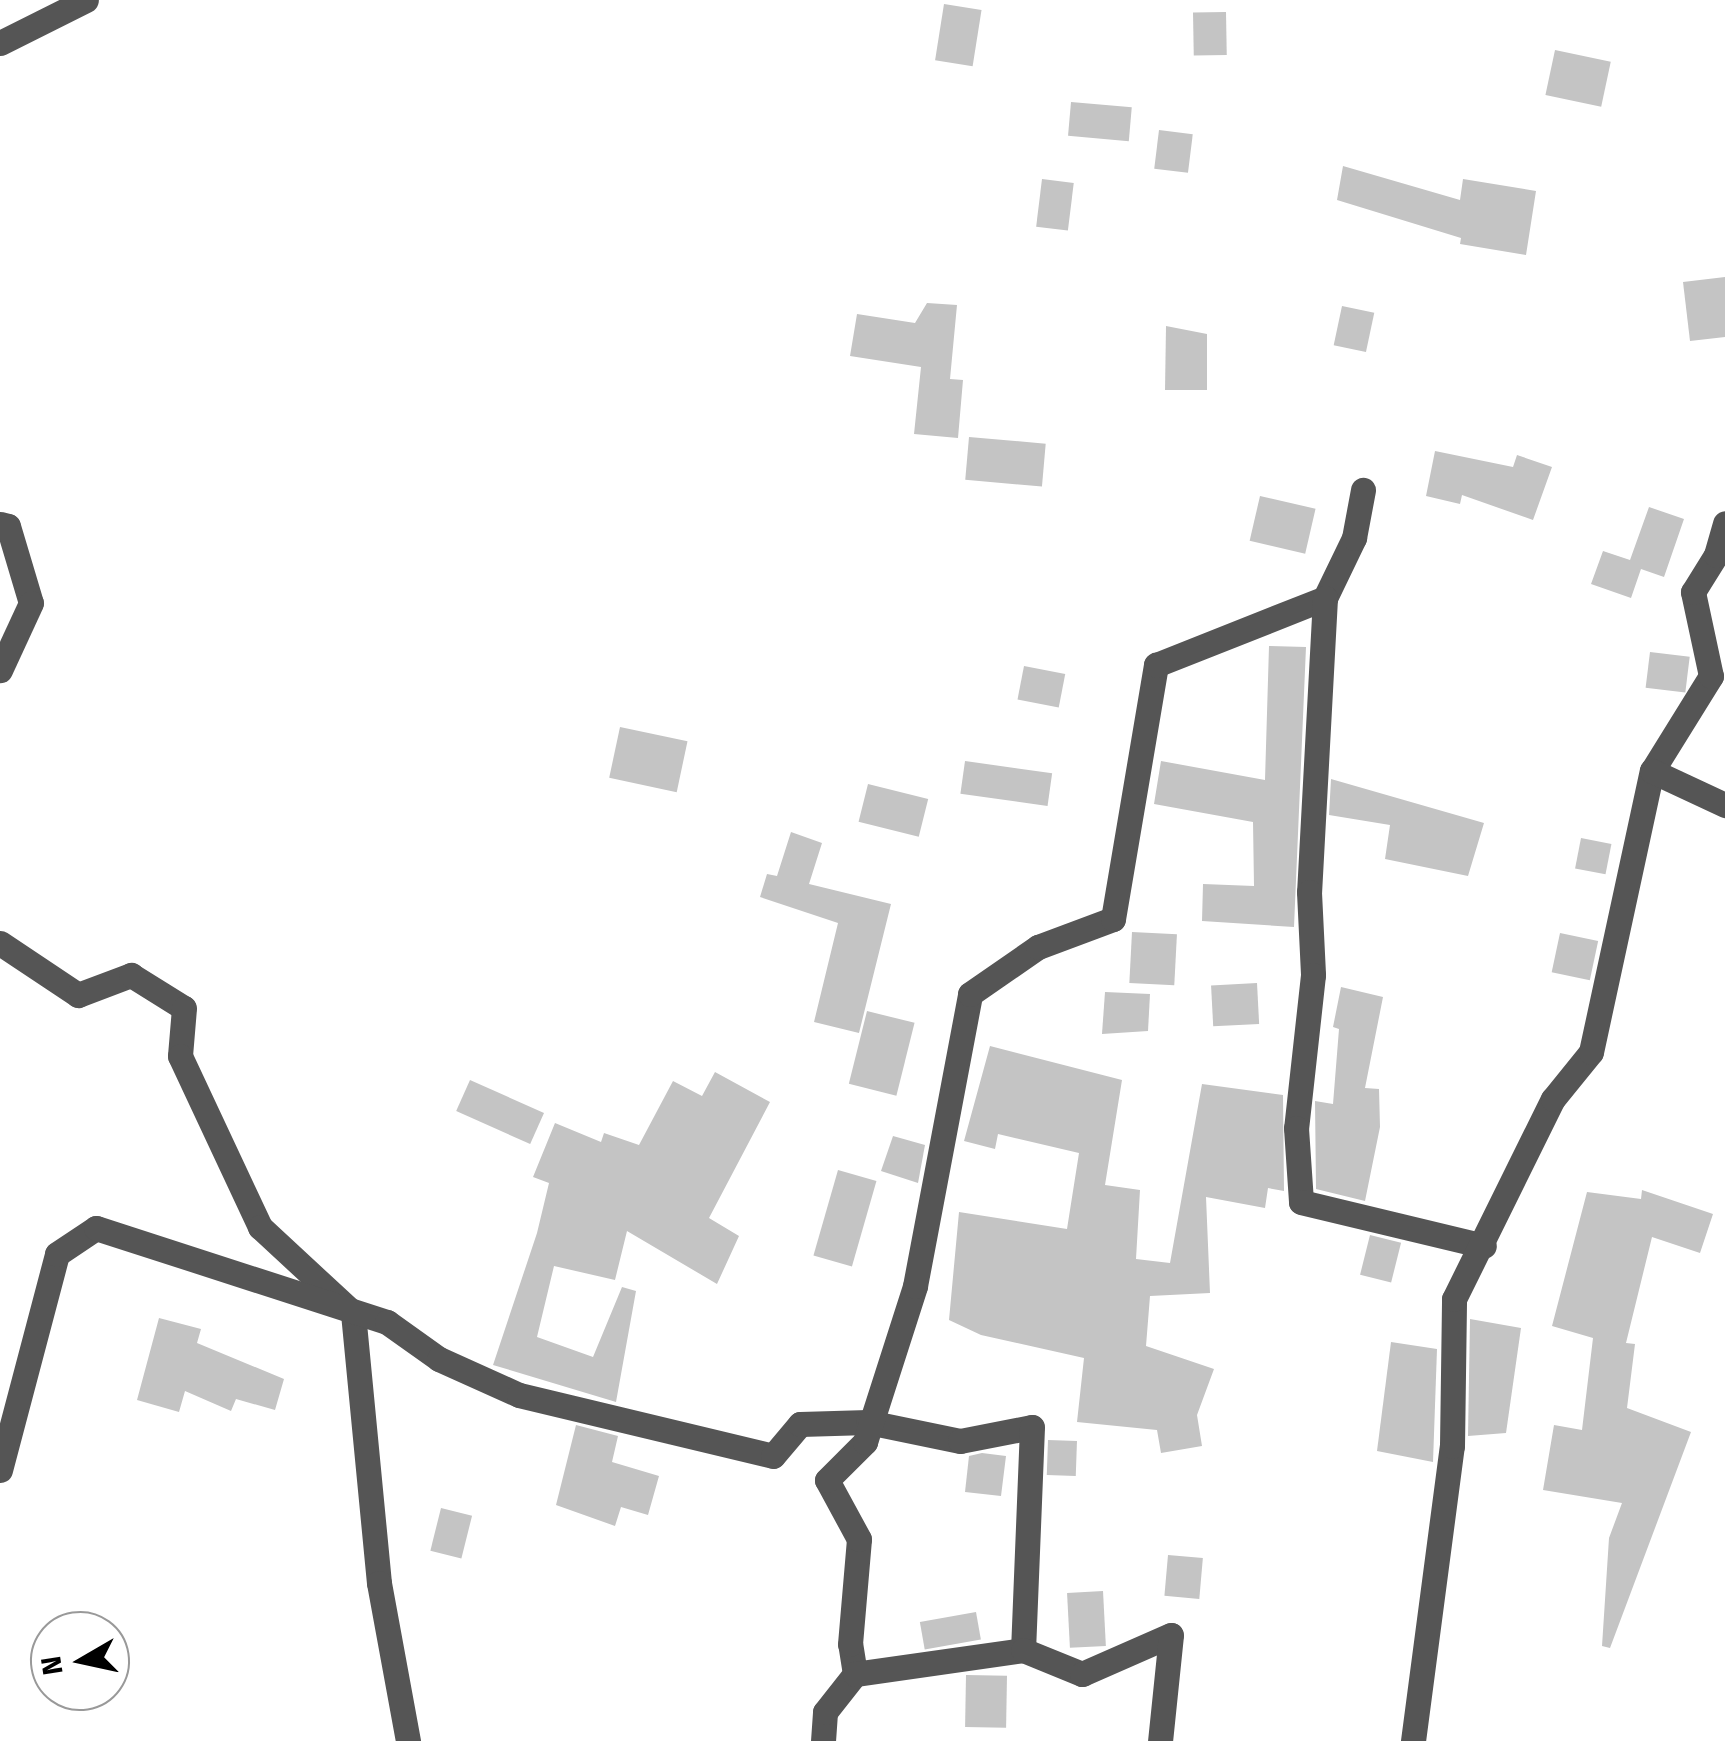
<!DOCTYPE html>
<html>
<head>
<meta charset="utf-8">
<style>
	body { margin:0 }
	#map { position:relative; width:1725px; height:1741px; overflow:hidden; background:#fff; font-family:"Fira Sans",sans-serif }
	div>[style] { position:absolute }
	.building>* { inset:0; background:#c4c4c4; transform-origin:0 0 }
	.minor>* { height:25px; margin:-12.5px; padding:0 12.5px; transform-origin:12.5px; border-radius:12.5px; background:#555 }
	span { translate:-50% -50%; white-space:nowrap; text-align:center; line-height:1.15; -webkit-text-stroke:8px #fff; paint-order:stroke }
	.north { position:absolute; left:30px; top:1611px; width:100px; height:100px; box-sizing:border-box; background:#fff; border:2px solid #999; border-radius:50%; rotate:261deg; font-size:28px; font-weight:700; line-height:40px; text-align:center; color:#000 }
	.north::after { content:''; display:block; margin:auto; width:35px; height:45px; background:#000; clip-path:polygon(50% 0,100% 100%,50% 72%,0 100%) }
</style>
</head>
<body>
<div id="map">
	<div class="building">
		<i style="left:944px;top:4px;width:38px;height:57px;rotate:9deg"></i>
		<i style="left:1226px;top:12px;width:43px;height:33px;rotate:89deg"></i>
		<i style="left:1555px;top:50px;width:57px;height:46px;rotate:12deg"></i>
		<i style="left:1071px;top:102px;width:61px;height:34px;rotate:5deg"></i>
		<i style="left:1159px;top:130px;width:34px;height:39px;rotate:7deg"></i>
		<i style="clip-path:polygon(1343px 166px,1460px 200px,1463px 179px,1536px 191px,1526px 255px,1460px 244px,1461px 238px,1337px 200px)"></i>
		<i style="left:1042px;top:179px;width:32px;height:48px;rotate:7deg"></i>
		<i style="clip-path:polygon(1725px 277px,1725px 337px,1690px 341px,1683px 282px)"></i>
		<i style="clip-path:polygon(927px 303px,957px 305px,950px 379px,963px 380px,958px 438px,914px 434px,921px 367px,850px 356px,857px 314px,915px 323px)"></i>
		<i style="left:1342px;top:306px;width:33px;height:40px;rotate:12deg"></i>
		<i style="clip-path:polygon(1166px 326px,1207px 334px,1207px 390px,1165px 390px)"></i>
		<i style="left:969px;top:437px;width:77px;height:43px;rotate:5deg"></i>
		<i style="clip-path:polygon(1435px 451px,1513px 467px,1517px 455px,1552px 467px,1533px 520px,1462px 495px,1460px 504px,1426px 496px)"></i>
		<i style="left:1260px;top:496px;width:57px;height:46px;rotate:13deg"></i>
		<i style="clip-path:polygon(1649px 507px,1684px 519px,1664px 577px,1641px 569px,1631px 598px,1591px 584px,1603px 551px,1630px 560px)"></i>
		<i style="clip-path:polygon(1269px 646px,1306px 647px,1294px 927px,1202px 921px,1203px 884px,1254px 886px,1253px 822px,1154px 804px,1161px 761px,1265px 780px)"></i>
		<i style="left:1650px;top:652px;width:40px;height:36px;rotate:7deg"></i>
		<i style="left:1024px;top:666px;width:42px;height:34px;rotate:11deg"></i>
		<i style="left:620px;top:727px;width:69px;height:52px;rotate:12deg"></i>
		<i style="left:965px;top:761px;width:88px;height:33px;rotate:8deg"></i>
		<i style="clip-path:polygon(1331px 779px,1484px 823px,1468px 876px,1385px 859px,1390px 825px,1329px 815px)"></i>
		<i style="left:868px;top:784px;width:62px;height:39px;rotate:14deg"></i>
		<i style="clip-path:polygon(791px 832px,822px 843px,809px 884px,891px 904px,859px 1033px,814px 1022px,838px 923px,760px 897px,767px 874px,777px 876px)"></i>
		<i style="left:1581px;top:838px;width:31px;height:31px;rotate:11deg"></i>
		<i style="left:1132px;top:932px;width:45px;height:51px;rotate:3deg"></i>
		<i style="left:1560px;top:933px;width:39px;height:40px;rotate:12deg"></i>
		<i style="left:1257px;top:983px;width:41px;height:46px;rotate:87deg"></i>
		<i style="clip-path:polygon(1341px 987px,1383px 997px,1365px 1088px,1379px 1089px,1380px 1127px,1365px 1201px,1316px 1189px,1315px 1101px,1333px 1104px,1339px 1029px,1333px 1027px)"></i>
		<i style="clip-path:polygon(1105px 992px,1150px 994px,1148px 1031px,1102px 1034px)"></i>
		<i style="left:867px;top:1011px;width:49px;height:75px;rotate:14deg"></i>
		<i style="clip-path:polygon(990px 1046px,1122px 1080px,1105px 1185px,1140px 1190px,1136px 1259px,1170px 1263px,1202px 1084px,1283px 1095px,1284px 1191px,1268px 1188px,1265px 1208px,1206px 1197px,1210px 1293px,1150px 1296px,1146px 1346px,1214px 1369px,1197px 1415px,1202px 1446px,1161px 1453px,1157px 1430px,1077px 1422px,1084px 1358px,981px 1335px,949px 1320px,959px 1212px,1067px 1229px,1079px 1153px,998px 1134px,995px 1149px,964px 1141px)"></i>
		<i style="clip-path:polygon(715px 1072px,770px 1102px,709px 1218px,739px 1236px,717px 1284px,627px 1231px,615px 1280px,554px 1266px,537px 1337px,593px 1357px,622px 1287px,636px 1291px,616px 1402px,493px 1365px,537px 1233px,549px 1183px,533px 1177px,555px 1123px,601px 1142px,604px 1133px,639px 1145px,673px 1081px,702px 1096px)"></i>
		<i style="left:470px;top:1080px;width:81px;height:34px;rotate:24deg"></i>
		<i style="clip-path:polygon(893px 1136px,925px 1145px,918px 1183px,881px 1171px)"></i>
		<i style="left:838px;top:1170px;width:40px;height:89px;rotate:16deg"></i>
		<i style="clip-path:polygon(1642px 1190px,1713px 1214px,1700px 1253px,1652px 1237px,1626px 1343px,1635px 1344px,1627px 1408px,1691px 1432px,1610px 1648px,1602px 1646px,1609px 1538px,1622px 1503px,1543px 1490px,1554px 1425px,1582px 1430px,1593px 1338px,1552px 1326px,1587px 1192px,1641px 1199px)"></i>
		<i style="left:1370px;top:1235px;width:32px;height:41px;rotate:14deg"></i>
		<i style="clip-path:polygon(159px 1318px,201px 1329px,197px 1343px,284px 1379px,275px 1410px,236px 1399px,231px 1411px,185px 1391px,179px 1412px,137px 1400px)"></i>
		<i style="clip-path:polygon(1470px 1319px,1521px 1328px,1506px 1433px,1468px 1436px)"></i>
		<i style="clip-path:polygon(1391px 1342px,1437px 1349px,1433px 1462px,1377px 1451px)"></i>
		<i style="clip-path:polygon(576px 1425px,618px 1436px,612px 1462px,659px 1476px,648px 1515px,621px 1507px,615px 1526px,556px 1505px)"></i>
		<i style="left:1048px;top:1440px;width:29px;height:35px;rotate:2deg"></i>
		<i style="clip-path:polygon(982px 1453px,1006px 1456px,1001px 1496px,965px 1492px,969px 1456px)"></i>
		<i style="left:441px;top:1508px;width:32px;height:44px;rotate:14deg"></i>
		<i style="left:1168px;top:1555px;width:35px;height:41px;rotate:5deg"></i>
		<i style="left:1103px;top:1591px;width:55px;height:36px;rotate:87deg"></i>
		<i style="left:976px;top:1612px;width:28px;height:57px;rotate:80deg"></i>
		<i style="left:966px;top:1675px;width:41px;height:52px;rotate:1deg"></i>
	</div>
	<div class="minor">
		<i style="left:0;top:43px;width:96px;rotate:-26.6deg"></i>
		<i style="left:0;top:524px;width:8px;rotate:14deg"></i>
		<i style="left:8px;top:526px;width:80px;rotate:73.4deg"></i>
		<i style="left:31px;top:603px;width:74px;rotate:114.8deg"></i>
		<i style="left:1325px;top:598px;width:67px;rotate:-64.2deg"></i>
		<i style="left:1354px;top:538px;width:49px;rotate:-79.4deg"></i>
		<i style="left:1652px;top:771px;width:112px;rotate:-58.2deg"></i>
		<i style="left:1711px;top:676px;width:86px;rotate:-102.1deg"></i>
		<i style="left:1693px;top:592px;width:44px;rotate:-58.1deg"></i>
		<i style="left:1716px;top:555px;width:33px;rotate:-74deg"></i>
		<i style="left:0;top:943px;width:94px;rotate:33.7deg"></i>
		<i style="left:78px;top:995px;width:57px;rotate:-20.7deg"></i>
		<i style="left:131px;top:975px;width:62px;rotate:31.9deg"></i>
		<i style="left:184px;top:1008px;width:48px;rotate:94.8deg"></i>
		<i style="left:180px;top:1056px;width:189px;rotate:64.9deg"></i>
		<i style="left:260px;top:1227px;width:127px;rotate:42.8deg"></i>
		<i style="left:353px;top:1313px;width:271px;rotate:84.5deg"></i>
		<i style="left:379px;top:1583px;width:161px;rotate:79.6deg"></i>
		<i style="left:0;top:1470px;width:223px;rotate:-75.2deg"></i>
		<i style="left:57px;top:1254px;width:47px;rotate:-33.7deg"></i>
		<i style="left:96px;top:1228px;width:306px;rotate:17.9deg"></i>
		<i style="left:387px;top:1322px;width:64px;rotate:35.4deg"></i>
		<i style="left:439px;top:1359px;width:88px;rotate:24.2deg"></i>
		<i style="left:519px;top:1395px;width:261px;rotate:13.5deg"></i>
		<i style="left:773px;top:1456px;width:42px;rotate:-49.8deg"></i>
		<i style="left:800px;top:1424px;width:68px;rotate:-1.7deg"></i>
		<i style="left:868px;top:1422px;width:94px;rotate:11.7deg"></i>
		<i style="left:960px;top:1441px;width:73px;rotate:-11deg"></i>
		<i style="left:1032px;top:1427px;width:223px;rotate:92.3deg"></i>
		<i style="left:855px;top:1674px;width:30px;rotate:-99deg"></i>
		<i style="left:850px;top:1644px;width:105px;rotate:-85.1deg"></i>
		<i style="left:859px;top:1539px;width:67px;rotate:-118.5deg"></i>
		<i style="left:827px;top:1480px;width:54px;rotate:-45deg"></i>
		<i style="left:865px;top:1442px;width:164px;rotate:-72.2deg"></i>
		<i style="left:915px;top:1286px;width:297px;rotate:-79.3deg"></i>
		<i style="left:970px;top:994px;width:83px;rotate:-34.7deg"></i>
		<i style="left:1038px;top:947px;width:80px;rotate:-20.5deg"></i>
		<i style="left:1113px;top:919px;width:258px;rotate:-80.4deg"></i>
		<i style="left:1156px;top:665px;width:182px;rotate:-21.6deg"></i>
		<i style="left:1325px;top:598px;width:294px;rotate:93.1deg"></i>
		<i style="left:1309px;top:892px;width:83px;rotate:87.2deg"></i>
		<i style="left:1313px;top:975px;width:154px;rotate:96.3deg"></i>
		<i style="left:1296px;top:1128px;width:74px;rotate:86.1deg"></i>
		<i style="left:1301px;top:1202px;width:188px;rotate:13.5deg"></i>
		<i style="left:823px;top:1741px;width:29px;rotate:-86deg"></i>
		<i style="left:825px;top:1712px;width:48px;rotate:-51.7deg"></i>
		<i style="left:855px;top:1674px;width:170px;rotate:-8.1deg"></i>
		<i style="left:1023px;top:1650px;width:64px;rotate:22.1deg"></i>
		<i style="left:1082px;top:1674px;width:97px;rotate:-23.7deg"></i>
		<i style="left:1171px;top:1635px;width:107px;rotate:95.9deg"></i>
		<i style="left:1413px;top:1741px;width:298px;rotate:-82.5deg"></i>
		<i style="left:1452px;top:1446px;width:147px;rotate:-89.2deg"></i>
		<i style="left:1454px;top:1299px;width:223px;rotate:-63.7deg"></i>
		<i style="left:1553px;top:1099px;width:60px;rotate:-51deg"></i>
		<i style="left:1591px;top:1052px;width:288px;rotate:-77.8deg"></i>
		<i style="left:1652px;top:771px;width:81px;rotate:25deg"></i>
	</div>
	<div class="north">N</div>
</div>
</body>
</html>
